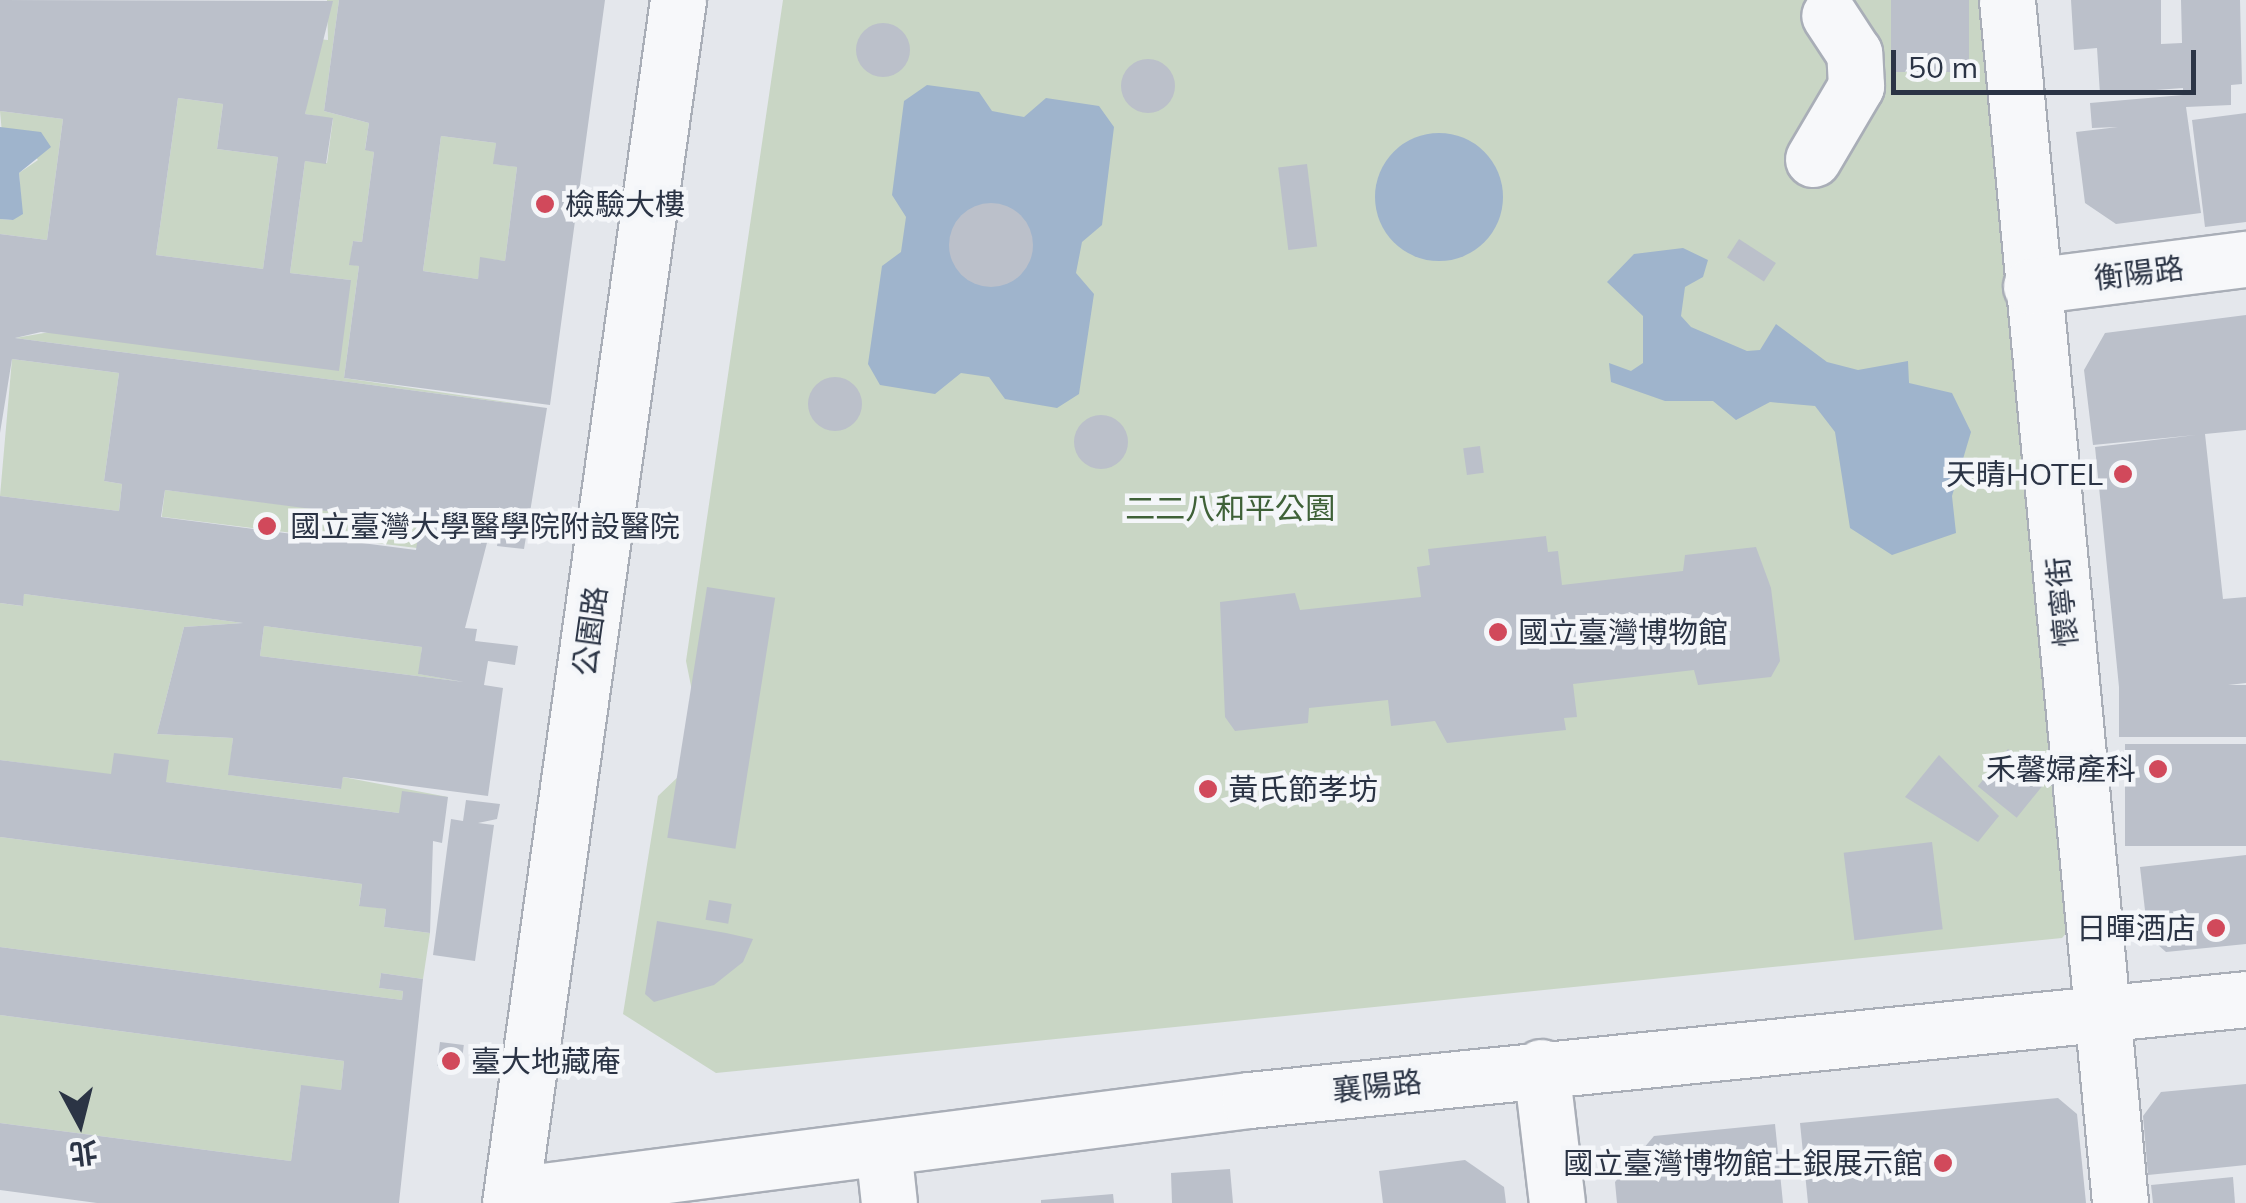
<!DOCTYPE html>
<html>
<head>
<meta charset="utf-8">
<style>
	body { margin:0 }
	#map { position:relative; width:2246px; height:1203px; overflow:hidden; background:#e4e7ec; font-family:Mulish,"Noto Sans TC",sans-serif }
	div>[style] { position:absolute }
	.green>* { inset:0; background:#c9d6c5; transform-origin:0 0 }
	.water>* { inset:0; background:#9fb4cc }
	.round { border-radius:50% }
	.building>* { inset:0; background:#bbc0ca; transform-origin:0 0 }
	.roads { filter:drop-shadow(2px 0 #a9aeb7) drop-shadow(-2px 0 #a9aeb7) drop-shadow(0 2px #a9aeb7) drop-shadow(0 -2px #a9aeb7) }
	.minor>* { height:55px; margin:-27.5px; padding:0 27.5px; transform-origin:27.5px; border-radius:27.5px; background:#f7f8fa }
	.dots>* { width:28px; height:28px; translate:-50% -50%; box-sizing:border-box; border:5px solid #f4f6f9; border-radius:50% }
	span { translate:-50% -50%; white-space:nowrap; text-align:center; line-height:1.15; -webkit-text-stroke:9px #f4f6f9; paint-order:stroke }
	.poi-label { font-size:30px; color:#2b3445 }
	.left { translate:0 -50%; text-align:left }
	.right { translate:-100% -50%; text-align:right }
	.street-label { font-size:30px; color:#2b3445 }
	.park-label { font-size:30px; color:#3f6138 }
	.north { position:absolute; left:30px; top:1073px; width:100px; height:100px; -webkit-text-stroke:8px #f4f6f9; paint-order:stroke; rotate:173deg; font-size:28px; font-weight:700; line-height:40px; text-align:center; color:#2b3445 }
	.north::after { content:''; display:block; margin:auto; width:35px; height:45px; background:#2b3445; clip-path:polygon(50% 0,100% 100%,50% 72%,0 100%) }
	.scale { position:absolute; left:1891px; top:50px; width:305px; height:45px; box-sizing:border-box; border:5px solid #2b3445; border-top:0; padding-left:12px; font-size:30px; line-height:35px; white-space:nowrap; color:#2b3445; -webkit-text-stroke:8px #f4f6f9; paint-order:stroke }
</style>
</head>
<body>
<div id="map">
	<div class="green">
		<i style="clip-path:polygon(327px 0,339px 0,324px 111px,369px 123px,365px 149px,374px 152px,362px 242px,353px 241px,350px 264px,359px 266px,344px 378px,547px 408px,15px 338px,351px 280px,290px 273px,305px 161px,327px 163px,333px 119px,305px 114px,318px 39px,328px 40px)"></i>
		<i style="clip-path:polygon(783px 0,1995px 0,2075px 923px,2062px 938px,716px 1073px,623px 1014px,658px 796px,680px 775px,692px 691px,686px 661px)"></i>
		<i style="clip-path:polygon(178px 98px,223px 104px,217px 149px,278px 157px,263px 269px,156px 255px)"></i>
		<i style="clip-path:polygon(0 111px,63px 119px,47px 240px,0 234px,0 219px,13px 220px,21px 204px,19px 173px,38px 160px,16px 133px,2px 133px)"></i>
		<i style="clip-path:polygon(441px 136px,496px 143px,494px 164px,517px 167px,505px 261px,481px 258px,478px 279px,423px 271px)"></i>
		<i style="clip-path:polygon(12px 359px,119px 373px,104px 481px,122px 484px,119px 511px,0 496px)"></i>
		<i style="left:165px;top:490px;width:257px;height:27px;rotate:7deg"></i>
		<i style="clip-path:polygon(24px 594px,243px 623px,184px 627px,157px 734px,233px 738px,229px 775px,340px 789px,343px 777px,448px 797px,399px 813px,0 760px,0 603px,22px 606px)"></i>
		<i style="clip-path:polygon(264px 626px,422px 647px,419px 674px,464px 682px,260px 656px)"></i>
		<i style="clip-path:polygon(0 837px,362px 884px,359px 905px,386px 909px,384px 927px,430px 933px,423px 979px,381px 973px,379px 988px,403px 991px,402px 1000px,0 947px)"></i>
		<i style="clip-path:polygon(0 1015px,344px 1061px,341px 1090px,301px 1086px,291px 1161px,0 1123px)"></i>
	</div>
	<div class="water">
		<i style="clip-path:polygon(927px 85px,979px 92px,992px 111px,1024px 117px,1046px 98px,1099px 106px,1114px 127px,1102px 225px,1082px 242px,1076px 273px,1094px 294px,1079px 394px,1057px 408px,1005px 399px,989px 377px,961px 373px,935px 394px,880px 385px,868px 364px,882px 266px,901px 252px,906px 217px,892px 195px,904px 101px)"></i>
		<i style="clip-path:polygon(0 127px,41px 132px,51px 147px,19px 173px,23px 214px,13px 220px,0 219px)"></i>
		<i class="round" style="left:1375px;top:133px;width:128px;height:128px"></i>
		<i style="clip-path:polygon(1683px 248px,1708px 260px,1703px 277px,1685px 287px,1681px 316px,1691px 327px,1747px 351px,1760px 350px,1776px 324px,1827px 362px,1858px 370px,1908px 361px,1909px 383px,1952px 393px,1971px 432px,1952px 496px,1956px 533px,1892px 555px,1850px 528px,1835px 432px,1815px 406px,1770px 402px,1736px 420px,1713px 401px,1665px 401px,1611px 382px,1609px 363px,1631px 371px,1643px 363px,1643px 316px,1607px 282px,1634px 254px)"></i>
	</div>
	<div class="building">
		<i style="clip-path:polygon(evenodd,0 0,333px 1px,305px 114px,333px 118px,326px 164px,305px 161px,290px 273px,351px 280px,339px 371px,41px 332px,15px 338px,547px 408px,524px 549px,497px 546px,499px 533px,438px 526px,489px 535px,465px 628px,477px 629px,475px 641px,518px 646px,515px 665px,488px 661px,484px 685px,503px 688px,488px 796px,343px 777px,341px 789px,228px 775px,233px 738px,157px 734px,184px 627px,243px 623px,24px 594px,23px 606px,0 603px,0 496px,119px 511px,122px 484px,104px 481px,119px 373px,12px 359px,0 433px,0 234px,47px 240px,63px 119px,0 111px,0 0,178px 98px,223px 104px,217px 149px,278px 157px,263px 269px,156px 255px,178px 98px,0 0,165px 490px,420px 523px,416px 550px,161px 517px,165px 490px,0 0,264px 626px,422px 647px,418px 674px,464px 682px,260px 656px,264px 626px)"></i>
		<i style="clip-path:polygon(evenodd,339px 0,605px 0,550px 405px,344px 378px,359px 266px,349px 265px,353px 241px,362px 242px,374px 152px,365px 150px,369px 123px,324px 111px,339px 0,441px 136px,496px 143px,493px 164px,517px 167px,505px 261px,480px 257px,478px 279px,423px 271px,441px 136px)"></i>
		<i style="left:1891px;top:0;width:78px;height:72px"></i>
		<i style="clip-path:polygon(2071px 0,2161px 0,2161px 44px,2182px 43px,2181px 0,2240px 0,2242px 84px,2231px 85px,2231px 105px,2186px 107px,2201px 213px,2116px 224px,2085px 203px,2076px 132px,2118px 127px,2092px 128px,2090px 103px,2183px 95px,2183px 88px,2100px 94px,2097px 48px,2074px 50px)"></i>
		<i class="round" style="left:856px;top:23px;width:54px;height:54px"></i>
		<i class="round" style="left:1121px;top:59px;width:54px;height:54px"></i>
		<i style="clip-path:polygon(2246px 113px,2246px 222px,2205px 227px,2192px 120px)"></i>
		<i style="left:1307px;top:164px;width:83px;height:29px;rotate:83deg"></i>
		<i class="round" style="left:949px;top:203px;width:84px;height:84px"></i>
		<i style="left:1739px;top:239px;width:44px;height:22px;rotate:33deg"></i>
		<i style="clip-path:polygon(2246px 315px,2246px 430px,2205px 434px,2223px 599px,2246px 597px,2246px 683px,2120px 697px,2095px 447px,2196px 435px,2093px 445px,2084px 370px,2105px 333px)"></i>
		<i class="round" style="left:808px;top:377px;width:54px;height:54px"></i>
		<i class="round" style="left:1074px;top:415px;width:54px;height:54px"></i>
		<i style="left:1480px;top:446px;width:27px;height:17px;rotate:82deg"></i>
		<i style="clip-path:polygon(1546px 536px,1548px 552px,1558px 551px,1562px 585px,1683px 571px,1685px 555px,1756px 547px,1771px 588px,1780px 661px,1771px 677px,1698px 685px,1694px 670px,1573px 684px,1577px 717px,1564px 718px,1566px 730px,1447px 743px,1435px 721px,1391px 726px,1388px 700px,1309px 708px,1308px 723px,1235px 731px,1225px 717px,1220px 602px,1295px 593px,1300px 610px,1421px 597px,1417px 567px,1430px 565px,1428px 549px)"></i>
		<i style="left:707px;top:587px;width:69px;height:254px;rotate:9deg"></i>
		<i style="left:2246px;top:685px;width:52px;height:127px;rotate:90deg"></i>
		<i style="left:2246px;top:744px;width:102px;height:121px;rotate:90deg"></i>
		<i style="left:2008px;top:749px;width:50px;height:48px;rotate:39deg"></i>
		<i style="clip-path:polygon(114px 753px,169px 760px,166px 782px,399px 813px,402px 791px,448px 797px,442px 843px,433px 841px,430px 933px,384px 927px,386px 909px,359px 906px,362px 884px,0 837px,0 760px,111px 774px)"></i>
		<i style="clip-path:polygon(1939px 755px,1999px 816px,1978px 842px,1905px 797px)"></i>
		<i style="clip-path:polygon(466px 800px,500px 804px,497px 819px,478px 823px,494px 825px,475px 961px,433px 955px,451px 819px,463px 821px)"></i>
		<i style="left:1932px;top:842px;width:88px;height:89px;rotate:83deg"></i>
		<i style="clip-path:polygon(2246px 855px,2246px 944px,2166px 952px,2148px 936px,2140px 867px)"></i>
		<i style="left:709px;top:900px;width:23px;height:20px;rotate:10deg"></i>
		<i style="clip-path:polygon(657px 921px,726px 933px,753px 939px,743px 962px,714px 985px,654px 1002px,645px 994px)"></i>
		<i style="clip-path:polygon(0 947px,402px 1000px,403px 991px,379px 988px,381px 973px,423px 979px,399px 1203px,97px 1203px,0 1190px,0 1123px,291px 1161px,301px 1085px,341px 1090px,344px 1061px,0 1015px)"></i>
		<i style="left:440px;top:1042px;width:24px;height:24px;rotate:7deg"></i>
		<i style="clip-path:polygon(2246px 1084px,2246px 1165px,2148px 1175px,2143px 1116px,2161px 1092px)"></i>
		<i style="clip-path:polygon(2058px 1098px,2077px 1114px,2086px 1203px,1808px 1203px,1800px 1123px)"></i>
		<i style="clip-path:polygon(1775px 1124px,1783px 1203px,1617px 1203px,1615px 1182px,1654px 1136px)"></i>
		<i style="clip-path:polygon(1465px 1160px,1504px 1187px,1506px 1203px,1383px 1203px,1379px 1171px)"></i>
		<i style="clip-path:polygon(1230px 1169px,1233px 1203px,1172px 1203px,1171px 1173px)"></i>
		<i style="clip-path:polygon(2233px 1177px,2235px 1203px,2153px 1203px,2151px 1185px)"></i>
		<i style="clip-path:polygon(1113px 1194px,1114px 1203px,1041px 1203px,1041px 1200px)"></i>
	</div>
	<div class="roads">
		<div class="minor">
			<i style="left:2007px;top:0;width:1208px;rotate:84.63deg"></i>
			<i style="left:1813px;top:159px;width:85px;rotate:-59.5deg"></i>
			<i style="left:1856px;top:86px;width:33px;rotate:-93deg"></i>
			<i style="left:1854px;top:53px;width:45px;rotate:-123.3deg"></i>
			<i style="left:2031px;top:286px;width:217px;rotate:-7.2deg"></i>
			<i style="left:1541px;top:1067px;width:137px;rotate:83.3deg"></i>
			<i style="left:883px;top:1148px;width:55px;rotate:83.8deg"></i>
			<i style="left:512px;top:1195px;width:743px;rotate:-7.34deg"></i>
			<i style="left:1249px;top:1100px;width:1002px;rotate:-5.78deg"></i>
			<i style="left:510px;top:1203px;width:1215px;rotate:-82.05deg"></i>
		</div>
	</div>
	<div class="dots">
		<i style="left:545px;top:204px;background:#d1495b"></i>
		<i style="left:2123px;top:474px;background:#d1495b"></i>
		<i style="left:267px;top:526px;background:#d1495b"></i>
		<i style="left:1498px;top:632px;background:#d1495b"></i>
		<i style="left:2158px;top:769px;background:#d1495b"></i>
		<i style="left:1208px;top:789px;background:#d1495b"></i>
		<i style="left:2216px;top:928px;background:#d1495b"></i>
		<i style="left:451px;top:1061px;background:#d1495b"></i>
		<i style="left:1943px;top:1163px;background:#d1495b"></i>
	</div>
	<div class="poi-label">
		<span class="left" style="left:565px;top:204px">檢驗大樓</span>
		<span class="right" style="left:2103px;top:474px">天晴HOTEL</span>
		<span class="left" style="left:290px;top:526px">國立臺灣大學醫學院附設醫院</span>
		<span class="left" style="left:1518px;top:632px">國立臺灣博物館</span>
		<span class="right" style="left:2136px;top:769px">禾馨婦產科</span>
		<span class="left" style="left:1228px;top:789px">黃氏節孝坊</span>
		<span class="right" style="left:2196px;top:928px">日暉酒店</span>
		<span class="left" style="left:471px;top:1061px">臺大地藏庵</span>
		<span class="right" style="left:1923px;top:1163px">國立臺灣博物館土銀展示館</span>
	</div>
	<div class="street-label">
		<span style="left:2139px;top:273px;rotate:-7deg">衡陽路</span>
		<span style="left:2062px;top:602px;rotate:-96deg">懷寧街</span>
		<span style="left:590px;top:631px;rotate:-82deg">公園路</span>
		<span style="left:1377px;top:1086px;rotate:-6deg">襄陽路</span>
	</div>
	<div class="park-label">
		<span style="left:1230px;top:508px">二二八和平公園</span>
	</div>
	<div class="north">北</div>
	<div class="scale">50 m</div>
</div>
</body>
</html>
